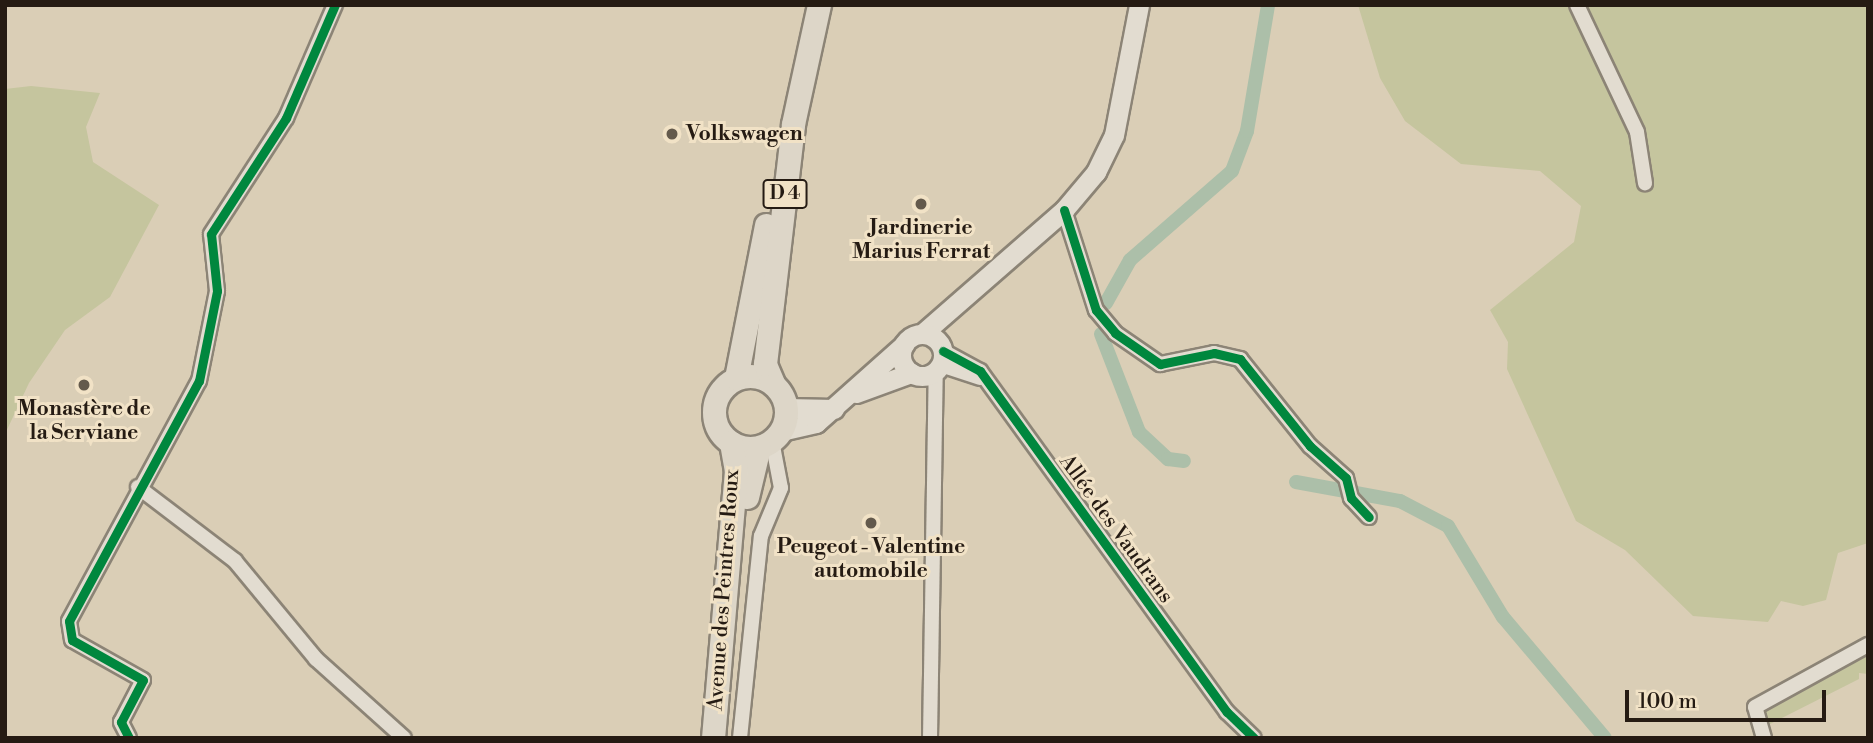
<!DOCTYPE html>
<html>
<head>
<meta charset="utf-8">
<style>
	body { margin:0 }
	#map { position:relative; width:1873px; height:743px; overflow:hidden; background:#daceb6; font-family:"Libre Bodoni",serif }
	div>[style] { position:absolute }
	.green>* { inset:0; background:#c5c59e }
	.canal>* { height:14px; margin:-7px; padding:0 7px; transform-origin:7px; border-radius:7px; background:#acbfa9 }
	.roads { filter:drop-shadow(2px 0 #8c8476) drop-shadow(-2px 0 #8c8476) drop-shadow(0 2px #8c8476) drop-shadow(0 -2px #8c8476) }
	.minor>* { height:14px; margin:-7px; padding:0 7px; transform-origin:7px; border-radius:7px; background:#e2dcd0 }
	.tertiary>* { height:19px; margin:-9.5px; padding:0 9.5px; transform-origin:9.5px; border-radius:9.5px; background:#e2dcd0 }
	.tertiary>.ring { margin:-9.5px; padding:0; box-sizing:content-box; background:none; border:19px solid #e2dcd0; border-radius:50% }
	.primary>* { height:23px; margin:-11.5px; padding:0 11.5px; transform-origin:11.5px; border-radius:11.5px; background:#ddd6c8 }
	.primary>.ring { margin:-11.5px; padding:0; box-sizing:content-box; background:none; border:23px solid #ddd6c8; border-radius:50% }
	.cycleway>* { height:9px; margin:-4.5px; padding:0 4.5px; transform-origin:4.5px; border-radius:4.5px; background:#00873e }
	.dots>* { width:19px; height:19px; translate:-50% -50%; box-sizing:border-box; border:4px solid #f1e2c6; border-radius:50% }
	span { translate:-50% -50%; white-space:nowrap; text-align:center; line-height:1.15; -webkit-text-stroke:6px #f1e2c6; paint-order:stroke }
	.shield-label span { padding:2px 5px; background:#f1e2c6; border:2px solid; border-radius:5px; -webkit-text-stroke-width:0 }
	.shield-label { font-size:19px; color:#251b13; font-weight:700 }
	.poi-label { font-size:21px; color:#251b13; font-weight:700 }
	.left { translate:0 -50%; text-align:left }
	.street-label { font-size:21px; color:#251b13 }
	.frame { position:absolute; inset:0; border:7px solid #251b13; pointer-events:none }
	.scale { position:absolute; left:1625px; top:690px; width:201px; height:32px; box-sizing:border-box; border:4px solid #251b13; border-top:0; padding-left:9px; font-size:21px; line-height:24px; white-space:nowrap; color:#251b13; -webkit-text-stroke:5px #f1e2c6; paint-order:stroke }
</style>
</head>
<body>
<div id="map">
	<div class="green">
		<i style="clip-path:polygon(1358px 5px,1868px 5px,1868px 543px,1838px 553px,1826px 600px,1803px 606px,1781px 601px,1768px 622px,1693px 616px,1625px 550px,1576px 521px,1507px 369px,1508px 342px,1490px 310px,1574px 242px,1581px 206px,1540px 171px,1461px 164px,1405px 121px,1380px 78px)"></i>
		<i style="clip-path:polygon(31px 86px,100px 93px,86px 127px,93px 162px,159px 205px,110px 297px,65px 330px,29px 383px,5px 434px,5px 89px)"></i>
		<i style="clip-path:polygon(1868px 653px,1868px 674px,1859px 673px,1859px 679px,1766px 726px,1766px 709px)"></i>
	</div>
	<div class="canal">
		<i style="left:1106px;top:303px;width:49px;rotate:-60.8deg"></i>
		<i style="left:1130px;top:260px;width:135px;rotate:-41.1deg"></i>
		<i style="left:1232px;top:171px;width:43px;rotate:-69.4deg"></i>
		<i style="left:1247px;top:131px;width:128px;rotate:-80.5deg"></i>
		<i style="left:1101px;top:334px;width:105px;rotate:68.8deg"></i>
		<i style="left:1139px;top:432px;width:40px;rotate:43deg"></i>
		<i style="left:1168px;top:459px;width:16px;rotate:7deg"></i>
		<i style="left:1296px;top:482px;width:106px;rotate:10.4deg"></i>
		<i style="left:1400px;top:501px;width:54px;rotate:27.5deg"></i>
		<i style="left:1448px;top:526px;width:106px;rotate:58.9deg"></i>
		<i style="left:1503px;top:617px;width:158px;rotate:49.9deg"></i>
	</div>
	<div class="roads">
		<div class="minor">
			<i style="left:1577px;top:5px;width:140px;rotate:64.7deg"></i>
			<i style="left:1637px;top:132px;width:52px;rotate:81.1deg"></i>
			<i style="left:1064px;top:210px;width:105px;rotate:72.3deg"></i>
			<i style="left:1096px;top:310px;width:30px;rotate:50deg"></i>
			<i style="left:1115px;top:333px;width:55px;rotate:34.6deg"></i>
			<i style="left:1160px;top:364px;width:55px;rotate:-11.5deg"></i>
			<i style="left:1214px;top:353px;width:27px;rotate:13deg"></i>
			<i style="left:1240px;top:359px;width:112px;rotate:51.2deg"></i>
			<i style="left:1310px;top:446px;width:48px;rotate:41.6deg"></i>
			<i style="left:1346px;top:478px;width:21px;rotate:76deg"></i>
			<i style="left:1351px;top:498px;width:26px;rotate:47deg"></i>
			<i style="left:943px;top:351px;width:42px;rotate:28.4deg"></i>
			<i style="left:980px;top:371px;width:421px;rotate:54.1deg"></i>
			<i style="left:1227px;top:712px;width:37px;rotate:44deg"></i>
			<i style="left:941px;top:365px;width:41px;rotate:18.4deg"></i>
			<i style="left:138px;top:487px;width:122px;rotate:37.3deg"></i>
			<i style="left:235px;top:561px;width:127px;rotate:50.4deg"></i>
			<i style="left:316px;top:659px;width:118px;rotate:41.9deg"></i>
			<i style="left:129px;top:738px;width:18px;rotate:-117deg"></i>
			<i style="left:121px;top:722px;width:47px;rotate:-62.4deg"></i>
			<i style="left:143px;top:680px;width:81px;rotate:-150.6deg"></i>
			<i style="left:72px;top:640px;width:19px;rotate:-99deg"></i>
			<i style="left:69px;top:621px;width:273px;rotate:-61.6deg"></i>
			<i style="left:199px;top:381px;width:92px;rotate:-78.7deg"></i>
			<i style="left:217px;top:291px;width:57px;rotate:-96deg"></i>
			<i style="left:211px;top:234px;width:138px;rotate:-57.1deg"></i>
			<i style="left:286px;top:118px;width:123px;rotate:-66.6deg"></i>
			<i style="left:740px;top:738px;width:203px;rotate:-84.1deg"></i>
			<i style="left:761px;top:536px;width:52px;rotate:-67.4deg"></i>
			<i style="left:781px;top:488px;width:48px;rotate:-100.8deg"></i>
			<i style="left:930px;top:738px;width:367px;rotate:-89.1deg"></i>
			<i style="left:1764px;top:738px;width:32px;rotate:-106deg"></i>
			<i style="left:1755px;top:707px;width:129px;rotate:-28.8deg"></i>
		</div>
		<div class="tertiary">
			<i style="left:922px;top:334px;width:189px;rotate:-41.1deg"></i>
			<i style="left:1064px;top:210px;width:50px;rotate:-49.9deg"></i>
			<i style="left:1096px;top:172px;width:41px;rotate:-64.1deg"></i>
			<i style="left:1114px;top:135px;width:132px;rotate:-79.1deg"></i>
			<i class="ring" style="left:901px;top:334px;width:23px;height:23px"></i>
			<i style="left:856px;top:393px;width:59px;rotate:-20deg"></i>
			<i style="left:786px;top:408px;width:48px;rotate:1.2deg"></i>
			<i style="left:781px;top:431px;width:36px;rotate:-13deg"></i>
			<i style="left:816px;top:423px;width:118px;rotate:-41.6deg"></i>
		</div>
		<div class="primary">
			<i class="ring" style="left:714px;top:376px;width:49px;height:49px"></i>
			<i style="left:736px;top:378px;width:156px;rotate:-78.9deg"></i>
			<i style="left:773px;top:383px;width:21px;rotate:-113deg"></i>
			<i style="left:765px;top:364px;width:242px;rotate:-83.3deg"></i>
			<i style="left:793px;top:124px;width:122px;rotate:-77.7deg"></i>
			<i style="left:747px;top:497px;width:51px;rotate:-76.5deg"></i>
			<i style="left:713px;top:738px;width:268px;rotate:-85.1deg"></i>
			<i style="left:736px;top:471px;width:29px;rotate:-100deg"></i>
		</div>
	</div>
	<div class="cycleway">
		<i style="left:1064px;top:210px;width:105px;rotate:72.3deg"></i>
		<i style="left:1096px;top:310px;width:30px;rotate:50deg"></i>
		<i style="left:1115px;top:333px;width:55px;rotate:34.6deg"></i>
		<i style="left:1160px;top:364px;width:55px;rotate:-11.5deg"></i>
		<i style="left:1214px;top:353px;width:27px;rotate:13deg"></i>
		<i style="left:1240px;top:359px;width:112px;rotate:51.2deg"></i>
		<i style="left:1310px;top:446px;width:48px;rotate:41.6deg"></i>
		<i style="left:1346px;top:478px;width:21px;rotate:76deg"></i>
		<i style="left:1351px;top:498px;width:26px;rotate:47deg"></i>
		<i style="left:943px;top:351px;width:42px;rotate:28.4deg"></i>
		<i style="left:980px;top:371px;width:421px;rotate:54.1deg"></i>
		<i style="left:1227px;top:712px;width:37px;rotate:44deg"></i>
		<i style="left:129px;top:738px;width:18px;rotate:-117deg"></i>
		<i style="left:121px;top:722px;width:47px;rotate:-62.4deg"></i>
		<i style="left:143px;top:680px;width:81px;rotate:-150.6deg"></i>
		<i style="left:72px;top:640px;width:19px;rotate:-99deg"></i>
		<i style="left:69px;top:621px;width:273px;rotate:-61.6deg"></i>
		<i style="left:199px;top:381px;width:92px;rotate:-78.7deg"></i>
		<i style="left:217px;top:291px;width:57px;rotate:-96deg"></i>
		<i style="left:211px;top:234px;width:138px;rotate:-57.1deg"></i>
		<i style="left:286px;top:118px;width:123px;rotate:-66.6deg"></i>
	</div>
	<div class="dots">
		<i style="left:672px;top:134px;background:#645a4c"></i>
		<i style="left:921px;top:204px;background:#645a4c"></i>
		<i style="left:84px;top:385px;background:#645a4c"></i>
		<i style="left:871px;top:523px;background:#645a4c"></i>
	</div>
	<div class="shield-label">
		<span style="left:785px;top:194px">D 4</span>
	</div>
	<div class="poi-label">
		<span class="left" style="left:686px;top:134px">Volkswagen</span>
		<span style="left:921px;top:240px">Jardinerie<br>Marius Ferrat</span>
		<span style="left:84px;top:421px">Monastère de<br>la Serviane</span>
		<span style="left:871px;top:559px">Peugeot - Valentine<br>automobile</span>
	</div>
	<div class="street-label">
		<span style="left:1116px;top:529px;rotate:54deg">Allée des Vaudrans</span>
		<span style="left:724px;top:590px;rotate:-86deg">Avenue des Peintres Roux</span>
	</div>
	<div class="frame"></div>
	<div class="scale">100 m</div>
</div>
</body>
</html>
